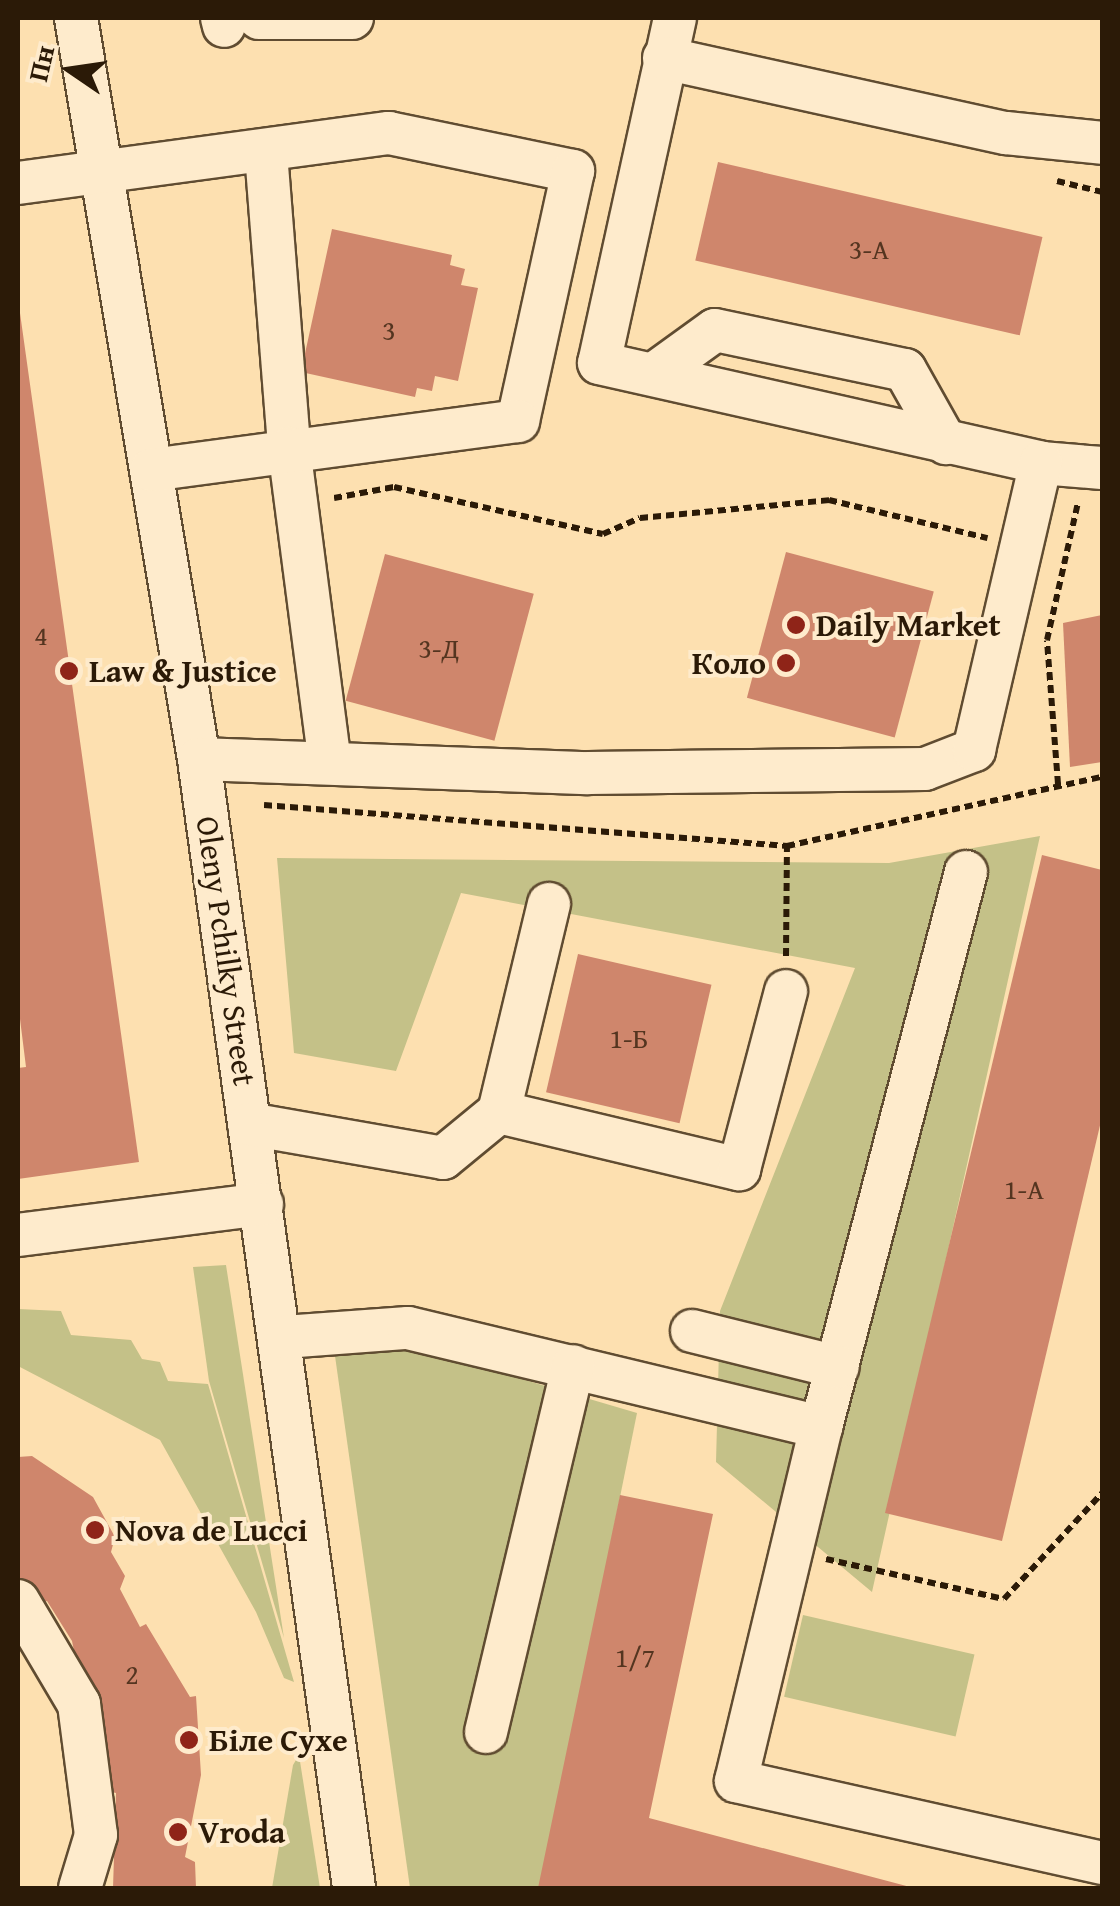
<!DOCTYPE html>
<html>
<head>
<meta charset="utf-8">
<style>
	body { margin:0 }
	#map { position:relative; width:1120px; height:1906px; overflow:hidden; background:#fde0b0; font-family:"Gentium Book Plus",serif }
	div>[style] { position:absolute }
	.green>* { inset:0; background:#c4c188; transform-origin:0 0 }
	.building>* { inset:0; background:#cf866c; transform-origin:0 0 }
	.path>* { height:6px; margin-top:-3px; transform-origin:0; background:repeating-linear-gradient(90deg,#2b1a07 0 8px,transparent 0 13px) }
	.roads { filter:drop-shadow(2px 0 #604c31) drop-shadow(-2px 0 #604c31) drop-shadow(0 2px #604c31) drop-shadow(0 -2px #604c31) }
	.minor>* { height:42px; margin:-21px; padding:0 21px; transform-origin:21px; border-radius:21px; background:#feebcc }
	.dots>* { width:28px; height:28px; translate:-50% -50%; box-sizing:border-box; border:5px solid #feebcc; border-radius:50% }
	span { translate:-50% -50%; white-space:nowrap; text-align:center; line-height:1.15; -webkit-text-stroke:8px #feebcc; paint-order:stroke }
	.number-label { font-size:28px; color:#543520 }
	.number-label span { -webkit-text-stroke-width:0 }
	.poi-label { font-size:32px; color:#2b1a07; font-weight:700 }
	.left { translate:0 -50%; text-align:left }
	.right { translate:-100% -50%; text-align:right }
	.street-label { font-size:32px; color:#2b1a07 }
	.frame { position:absolute; inset:0; border:20px solid #2b1a07; pointer-events:none }
	.north { position:absolute; left:20px; top:20px; width:100px; height:100px; -webkit-text-stroke:8px #feebcc; paint-order:stroke; rotate:283deg; font-size:28px; font-weight:700; line-height:40px; text-align:center; color:#2b1a07 }
	.north::after { content:''; display:block; margin:auto; width:35px; height:45px; background:#2b1a07; clip-path:polygon(50% 0,100% 100%,50% 72%,0 100%) }
</style>
</head>
<body>
<div id="map">
	<div class="green">
		<i style="clip-path:polygon(1040px 836px,872px 1592px,716px 1462px,720px 1311px,855px 968px,461px 893px,396px 1071px,294px 1053px,277px 858px,889px 863px)"></i>
		<i style="clip-path:polygon(226px 1265px,284px 1638px,209px 1381px,193px 1267px)"></i>
		<i style="clip-path:polygon(18px 1309px,61px 1311px,71px 1335px,131px 1340px,142px 1359px,160px 1362px,168px 1381px,208px 1384px,294px 1682px,284px 1678px,256px 1612px,160px 1440px,18px 1366px)"></i>
		<i style="clip-path:polygon(399px 1343px,637px 1413px,541px 1888px,410px 1888px,335px 1356px)"></i>
		<i style="left:803px;top:1615px;width:176px;height:84px;rotate:13deg"></i>
		<i style="clip-path:polygon(299px 1755px,320px 1888px,272px 1888px,293px 1765px)"></i>
	</div>
	<div class="building">
		<i style="left:718px;top:162px;width:333px;height:101px;rotate:13deg"></i>
		<i style="clip-path:polygon(332px 229px,452px 255px,450px 265px,465px 269px,461px 285px,478px 288px,458px 381px,435px 376px,432px 391px,417px 388px,415px 397px,301px 372px)"></i>
		<i style="clip-path:polygon(20px 313px,139px 1162px,18px 1179px,18px 1068px,26px 1067px,18px 1003px)"></i>
		<i style="left:786px;top:552px;width:153px;height:151px;rotate:15deg"></i>
		<i style="left:385px;top:554px;width:154px;height:152px;rotate:15deg"></i>
		<i style="clip-path:polygon(1102px 615px,1102px 762px,1070px 767px,1063px 623px)"></i>
		<i style="clip-path:polygon(1042px 855px,1102px 870px,1102px 1117px,1002px 1541px,885px 1513px)"></i>
		<i style="left:578px;top:954px;width:137px;height:142px;rotate:13deg"></i>
		<i style="clip-path:polygon(32px 1456px,93px 1497px,115px 1537px,111px 1552px,125px 1576px,120px 1589px,140px 1627px,146px 1624px,190px 1697px,196px 1696px,201px 1775px,185px 1857px,195px 1862px,196px 1888px,113px 1888px,116px 1793px,102px 1790px,72px 1641px,47px 1601px,39px 1605px,18px 1585px,18px 1457px)"></i>
		<i style="clip-path:polygon(620px 1495px,713px 1514px,649px 1818px,914px 1888px,538px 1888px)"></i>
	</div>
	<div class="path">
		<i style="left:1057px;top:181px;width:46px;rotate:13.7deg"></i>
		<i style="left:334px;top:498px;width:61px;rotate:-10.4deg"></i>
		<i style="left:394px;top:487px;width:214px;rotate:12.7deg"></i>
		<i style="left:603px;top:534px;width:40px;rotate:-23.4deg"></i>
		<i style="left:640px;top:518px;width:190px;rotate:-5.4deg"></i>
		<i style="left:829px;top:500px;width:163px;rotate:13.5deg"></i>
		<i style="left:1058px;top:784px;width:144px;rotate:-94.4deg"></i>
		<i style="left:1047px;top:640px;width:141px;rotate:-77.3deg"></i>
		<i style="left:264px;top:805px;width:525px;rotate:4.48deg"></i>
		<i style="left:786px;top:956px;width:110px;rotate:-89.5deg"></i>
		<i style="left:787px;top:846px;width:322px;rotate:-12.4deg"></i>
		<i style="left:826px;top:1559px;width:182px;rotate:12.7deg"></i>
		<i style="left:1004px;top:1599px;width:144px;rotate:-47.2deg"></i>
	</div>
	<div class="roads">
		<div class="minor">
			<i style="left:76px;top:18px;width:751px;rotate:80.58deg"></i>
			<i style="left:199px;top:759px;width:1140px;rotate:82.18deg"></i>
			<i style="left:222px;top:18px;width:8px;rotate:76deg"></i>
			<i style="left:259px;top:18px;width:93px"></i>
			<i style="left:675px;top:18px;width:353px;rotate:102.4deg"></i>
			<i style="left:599px;top:363px;width:453px;rotate:12.7deg"></i>
			<i style="left:1041px;top:463px;width:61px;rotate:4.7deg"></i>
			<i style="left:664px;top:58px;width:350px;rotate:12.4deg"></i>
			<i style="left:1006px;top:133px;width:97px;rotate:5.9deg"></i>
			<i style="left:266px;top:153px;width:296px;rotate:85.5deg"></i>
			<i style="left:289px;top:448px;width:317px;rotate:82.6deg"></i>
			<i style="left:18px;top:183px;width:374px;rotate:-7.7deg"></i>
			<i style="left:389px;top:133px;width:188px;rotate:11.7deg"></i>
			<i style="left:573px;top:171px;width:256px;rotate:102.4deg"></i>
			<i style="left:518px;top:421px;width:370px;rotate:172.4deg"></i>
			<i style="left:654px;top:374px;width:75px;rotate:-35.8deg"></i>
			<i style="left:715px;top:330px;width:194px;rotate:11.9deg"></i>
			<i style="left:905px;top:370px;width:84px;rotate:60.7deg"></i>
			<i style="left:199px;top:759px;width:389px;rotate:2.1deg"></i>
			<i style="left:588px;top:773px;width:337px;rotate:-0.7deg"></i>
			<i style="left:925px;top:769px;width:53px;rotate:-21.2deg"></i>
			<i style="left:974px;top:750px;width:295px;rotate:-76.9deg"></i>
			<i style="left:966px;top:872px;width:574px;rotate:104.64deg"></i>
			<i style="left:821px;top:1427px;width:364px;rotate:103.5deg"></i>
			<i style="left:736px;top:1781px;width:375px;rotate:12.6deg"></i>
			<i style="left:499px;top:1112px;width:214px;rotate:-76.5deg"></i>
			<i style="left:249px;top:1124px;width:197px;rotate:9.9deg"></i>
			<i style="left:443px;top:1158px;width:72px;rotate:-39.4deg"></i>
			<i style="left:499px;top:1112px;width:247px;rotate:13.4deg"></i>
			<i style="left:739px;top:1169px;width:184px;rotate:-75.2deg"></i>
			<i style="left:18px;top:1235px;width:246px;rotate:-7.2deg"></i>
			<i style="left:692px;top:1331px;width:150px;rotate:13.9deg"></i>
			<i style="left:284px;top:1337px;width:124px;rotate:-4.2deg"></i>
			<i style="left:408px;top:1328px;width:425px;rotate:13.5deg"></i>
			<i style="left:18px;top:1601px;width:120px;rotate:59.4deg"></i>
			<i style="left:79px;top:1704px;width:132px;rotate:82.6deg"></i>
			<i style="left:96px;top:1835px;width:55px;rotate:106.8deg"></i>
			<i style="left:486px;top:1732px;width:376px;rotate:-76.6deg"></i>
		</div>
	</div>
	<div class="dots">
		<i style="left:796px;top:625px;background:#8f2418"></i>
		<i style="left:786px;top:663px;background:#8f2418"></i>
		<i style="left:69px;top:671px;background:#8f2418"></i>
		<i style="left:95px;top:1530px;background:#8f2418"></i>
		<i style="left:189px;top:1740px;background:#8f2418"></i>
		<i style="left:178px;top:1832px;background:#8f2418"></i>
	</div>
	<div class="number-label">
		<span style="left:869px;top:249px">3-А</span>
		<span style="left:389px;top:330px">3</span>
		<span style="left:41px;top:635px">4</span>
		<span style="left:439px;top:648px">3-Д</span>
		<span style="left:629px;top:1038px">1-Б</span>
		<span style="left:1024px;top:1189px">1-А</span>
		<span style="left:635px;top:1657px">1/7</span>
		<span style="left:132px;top:1674px">2</span>
	</div>
	<div class="poi-label">
		<span class="left" style="left:816px;top:625px">Daily Market</span>
		<span class="right" style="left:766px;top:663px">Коло</span>
		<span class="left" style="left:89px;top:671px">Law &amp; Justice</span>
		<span class="left" style="left:115px;top:1530px">Nova de Lucci</span>
		<span class="left" style="left:209px;top:1740px">Біле Сухе</span>
		<span class="left" style="left:198px;top:1832px">Vroda</span>
	</div>
	<div class="street-label">
		<span style="left:226px;top:951px;rotate:82deg">Oleny Pchilky Street</span>
	</div>
	<div class="frame"></div>
	<div class="north">Пн</div>
</div>
</body>
</html>
